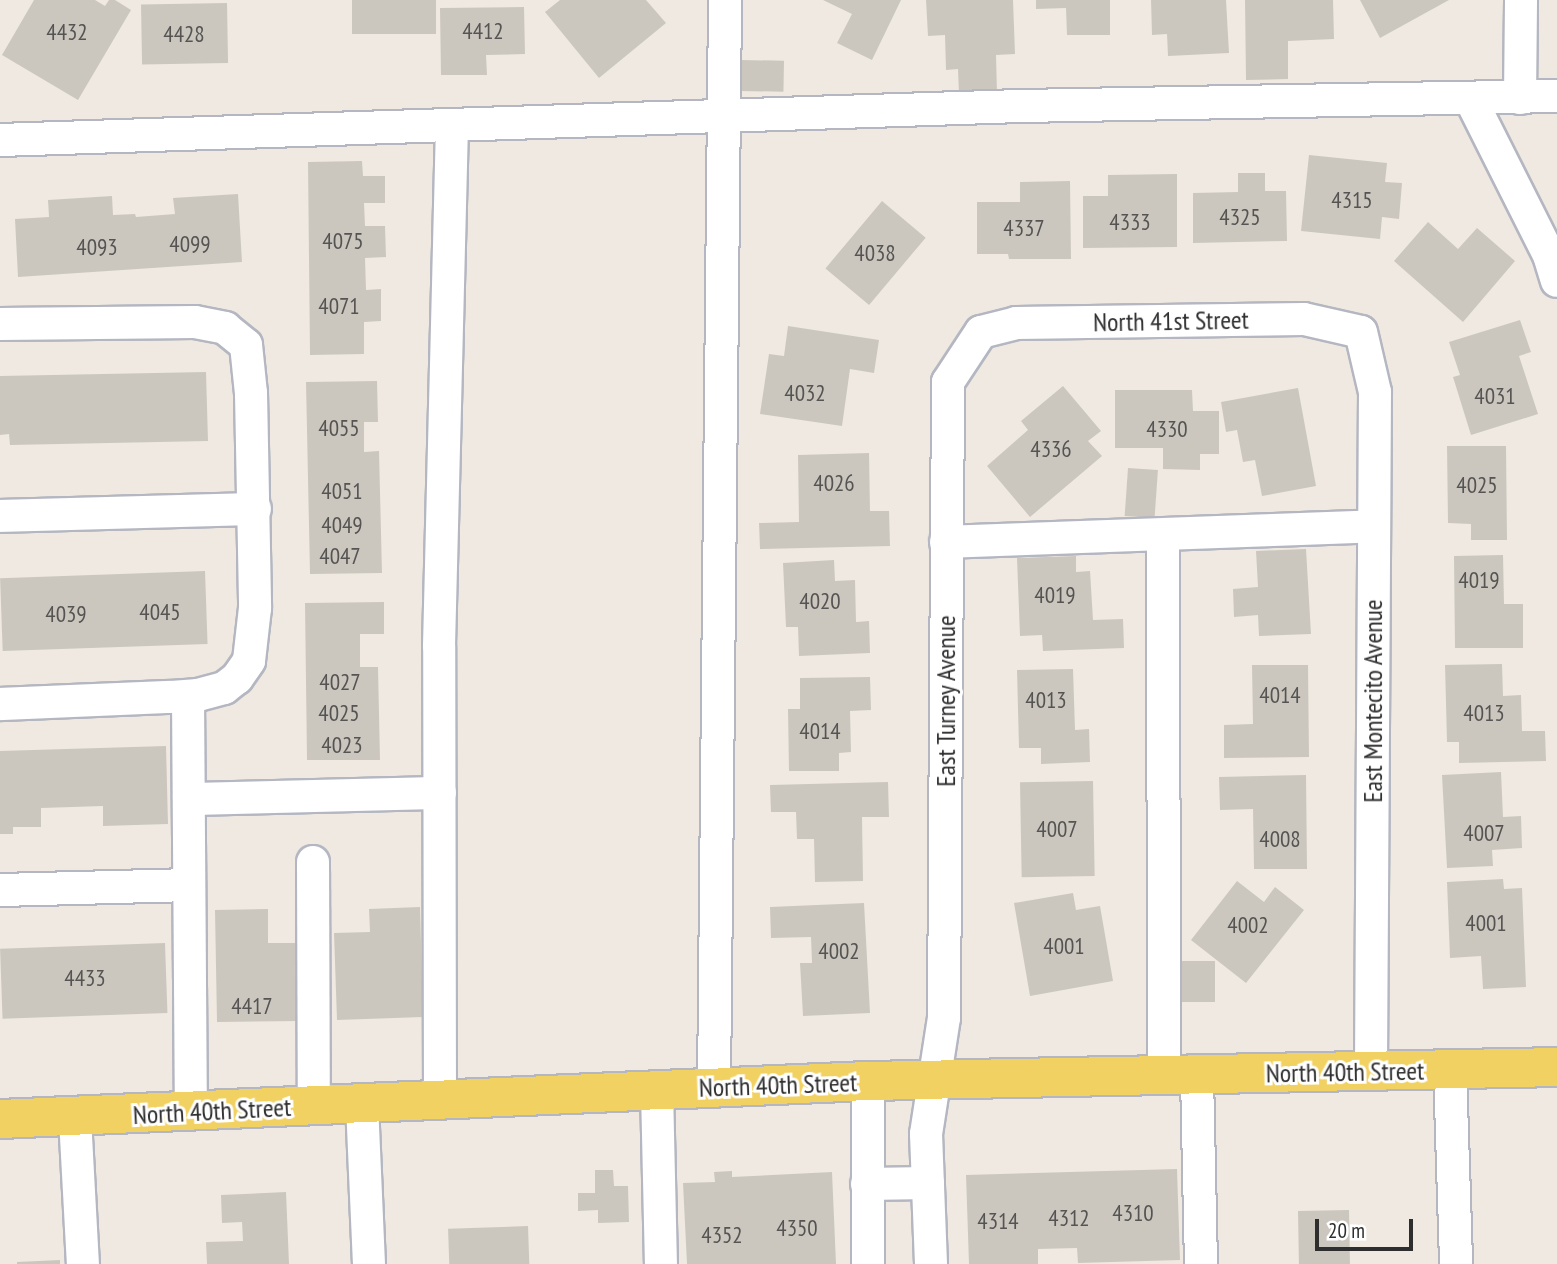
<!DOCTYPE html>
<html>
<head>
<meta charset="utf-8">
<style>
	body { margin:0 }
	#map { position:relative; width:1557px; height:1264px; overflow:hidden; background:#efe9e1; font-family:"PT Sans Narrow",sans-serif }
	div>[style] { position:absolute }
	.building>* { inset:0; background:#cbc7bf; transform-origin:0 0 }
	.roads { filter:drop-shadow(2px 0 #b4b7c1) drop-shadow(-2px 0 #b4b7c1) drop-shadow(0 2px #b4b7c1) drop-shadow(0 -2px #b4b7c1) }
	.minor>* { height:32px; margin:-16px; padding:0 16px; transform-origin:16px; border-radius:16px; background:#fff }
	.major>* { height:38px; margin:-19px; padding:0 19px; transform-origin:19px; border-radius:19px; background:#f2d163 }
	span { translate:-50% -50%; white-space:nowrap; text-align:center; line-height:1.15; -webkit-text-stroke:6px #fff; paint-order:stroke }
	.number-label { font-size:23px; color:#555452 }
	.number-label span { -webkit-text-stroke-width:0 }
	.street-label { font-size:26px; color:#2e2e2e }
	.scale { position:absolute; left:1315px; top:1219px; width:98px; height:32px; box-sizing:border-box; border:4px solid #2e2e2e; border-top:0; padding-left:9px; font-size:21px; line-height:24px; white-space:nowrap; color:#2e2e2e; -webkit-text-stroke:5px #fff; paint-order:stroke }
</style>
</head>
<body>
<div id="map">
	<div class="building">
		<i style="clip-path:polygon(34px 0,95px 0,105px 6px,109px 0,115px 0,131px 10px,78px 100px,2px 55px)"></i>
		<i style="left:352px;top:0;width:84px;height:34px"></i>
		<i style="clip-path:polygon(560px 0,646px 0,666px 23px,599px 78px,545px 12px)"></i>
		<i style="clip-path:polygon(823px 0,901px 0,872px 60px,837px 43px,852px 14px)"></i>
		<i style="clip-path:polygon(926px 0,1013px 0,1015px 54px,996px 55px,997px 93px,959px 94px,958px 69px,946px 70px,945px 35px,928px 36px)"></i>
		<i style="clip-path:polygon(1036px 0,1110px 0,1110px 35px,1067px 35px,1066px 8px,1036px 9px)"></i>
		<i style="clip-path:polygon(1151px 0,1226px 0,1229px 53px,1168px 56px,1167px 34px,1152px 35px)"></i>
		<i style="clip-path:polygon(1245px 0,1333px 0,1334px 39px,1288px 41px,1288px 79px,1246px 80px)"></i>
		<i style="clip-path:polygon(1360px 0,1449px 0,1380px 38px)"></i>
		<i style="left:227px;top:3px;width:60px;height:86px;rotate:89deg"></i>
		<i style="clip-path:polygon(524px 7px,525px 54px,486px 55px,487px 75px,441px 75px,440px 8px)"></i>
		<i style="left:741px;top:60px;width:43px;height:31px;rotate:1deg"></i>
		<i style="clip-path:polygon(1309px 155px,1387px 163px,1385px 182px,1402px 183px,1399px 219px,1382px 217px,1380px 239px,1301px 231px)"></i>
		<i style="clip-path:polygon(362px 161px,363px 176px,385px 176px,385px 203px,364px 203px,365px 226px,385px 226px,386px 257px,365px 258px,366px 290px,381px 289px,381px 321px,364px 322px,364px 354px,310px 355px,308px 162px)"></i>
		<i style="clip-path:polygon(1238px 173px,1265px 173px,1265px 191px,1286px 191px,1287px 241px,1193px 243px,1193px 193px,1238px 192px)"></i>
		<i style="clip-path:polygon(1177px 174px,1177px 247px,1083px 248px,1083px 196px,1108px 196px,1108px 175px)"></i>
		<i style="clip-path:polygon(1070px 181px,1071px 259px,1009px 259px,1008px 254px,977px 254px,977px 202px,1020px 202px,1020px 182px)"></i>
		<i style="clip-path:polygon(238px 194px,242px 262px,18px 277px,15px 219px,49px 217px,48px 200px,112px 196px,113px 215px,135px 214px,136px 217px,175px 214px,173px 198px)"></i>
		<i style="left:882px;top:201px;width:57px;height:88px;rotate:40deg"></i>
		<i style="clip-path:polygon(1428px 222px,1458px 249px,1477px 228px,1515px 261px,1463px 322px,1394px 261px)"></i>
		<i style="clip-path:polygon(1520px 320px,1531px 352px,1519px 356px,1538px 414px,1471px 435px,1453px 377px,1460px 375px,1449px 342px)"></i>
		<i style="clip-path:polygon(788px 326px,879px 340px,874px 373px,850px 369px,842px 426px,760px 414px,769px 354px,784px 356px)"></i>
		<i style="clip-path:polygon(206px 372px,208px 441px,10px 445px,9px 434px,0 435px,0 376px)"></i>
		<i style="clip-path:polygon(377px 381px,378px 422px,364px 422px,364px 452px,379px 451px,382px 573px,310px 574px,306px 382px)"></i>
		<i style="clip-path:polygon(1063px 386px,1101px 431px,1088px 441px,1102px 456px,1030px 517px,987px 466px,1028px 430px,1021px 421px)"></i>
		<i style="clip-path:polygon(1298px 388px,1316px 486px,1262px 496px,1255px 460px,1243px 462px,1237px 430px,1226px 432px,1221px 402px)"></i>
		<i style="clip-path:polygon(1115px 390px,1192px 390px,1193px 411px,1219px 411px,1219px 454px,1200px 454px,1200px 470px,1163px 469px,1163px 448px,1115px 448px)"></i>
		<i style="clip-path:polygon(1447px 446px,1506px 446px,1507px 540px,1471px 540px,1471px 524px,1448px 523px)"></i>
		<i style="clip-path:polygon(869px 453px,870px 511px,889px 511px,890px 546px,760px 549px,759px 523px,799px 522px,798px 455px)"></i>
		<i style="left:1128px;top:468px;width:30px;height:48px;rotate:4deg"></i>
		<i style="clip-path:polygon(1306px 549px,1311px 634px,1259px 636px,1258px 615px,1234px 617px,1233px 589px,1258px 587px,1256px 551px)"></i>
		<i style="clip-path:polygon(1503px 555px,1504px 604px,1523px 604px,1523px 648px,1455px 648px,1454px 556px)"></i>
		<i style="clip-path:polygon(1076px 556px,1076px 572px,1090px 571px,1093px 620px,1123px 619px,1124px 648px,1043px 651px,1042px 635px,1020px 636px,1017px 558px)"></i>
		<i style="clip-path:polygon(834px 560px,835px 581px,855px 580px,856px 622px,869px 621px,870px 653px,799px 656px,798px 627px,786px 627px,783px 563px)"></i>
		<i style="left:205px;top:571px;width:73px;height:205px;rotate:88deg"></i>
		<i style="clip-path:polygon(384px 602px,384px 634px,360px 634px,360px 667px,378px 667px,380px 760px,307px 760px,305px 603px)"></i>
		<i style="clip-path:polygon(1502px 664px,1503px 696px,1521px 695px,1522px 731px,1545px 731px,1546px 761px,1459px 763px,1459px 742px,1447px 742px,1445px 665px)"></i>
		<i style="clip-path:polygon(1252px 665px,1308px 665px,1309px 757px,1224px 758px,1224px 725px,1253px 724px)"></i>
		<i style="clip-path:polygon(1073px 669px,1075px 730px,1089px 729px,1090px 762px,1041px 764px,1041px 748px,1019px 748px,1017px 670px)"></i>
		<i style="clip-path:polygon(870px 677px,871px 710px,850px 711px,851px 752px,839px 753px,839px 771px,789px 771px,788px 709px,800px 709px,800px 678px)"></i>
		<i style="clip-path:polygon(166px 746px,168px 824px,103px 826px,103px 806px,41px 808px,41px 827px,13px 827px,13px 834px,0 834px,0 751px)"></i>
		<i style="clip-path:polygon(1501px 772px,1503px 817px,1521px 816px,1522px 848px,1492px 850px,1493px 866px,1447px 868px,1442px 775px)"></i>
		<i style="clip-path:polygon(1306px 775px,1307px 869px,1254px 869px,1253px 809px,1220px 810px,1219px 777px)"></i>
		<i style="left:1093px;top:781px;width:95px;height:73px;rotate:89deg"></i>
		<i style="clip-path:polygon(888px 782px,889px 817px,862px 817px,863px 881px,815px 882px,814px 839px,797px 839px,796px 812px,771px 812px,770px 785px)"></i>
		<i style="clip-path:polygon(1503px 879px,1504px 889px,1522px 888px,1526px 987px,1483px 989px,1481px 956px,1450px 958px,1447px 882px)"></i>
		<i style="clip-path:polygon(1237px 881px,1264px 902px,1275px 887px,1304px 910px,1246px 983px,1191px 940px)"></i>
		<i style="clip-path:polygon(1073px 893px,1076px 910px,1100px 906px,1113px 981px,1030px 996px,1014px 903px)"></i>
		<i style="clip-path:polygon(864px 903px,870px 1013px,803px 1016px,800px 963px,812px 963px,811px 937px,771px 938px,770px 907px)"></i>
		<i style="clip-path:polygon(420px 907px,423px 1017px,337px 1020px,334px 933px,370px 932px,369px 909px)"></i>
		<i style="clip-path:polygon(268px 909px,268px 943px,298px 943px,300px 1021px,217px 1022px,215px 910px)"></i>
		<i style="left:165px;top:943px;width:70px;height:165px;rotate:88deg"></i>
		<i style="left:1215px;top:961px;width:41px;height:35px;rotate:90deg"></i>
		<i style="clip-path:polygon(1177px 1169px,1180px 1260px,1078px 1263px,1077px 1248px,1038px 1249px,1038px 1264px,969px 1264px,966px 1175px)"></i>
		<i style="clip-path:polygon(595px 1170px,613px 1170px,614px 1186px,628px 1186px,629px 1222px,598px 1223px,598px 1210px,578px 1211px,578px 1193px,595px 1193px)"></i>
		<i style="clip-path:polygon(732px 1171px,732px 1177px,832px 1172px,836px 1264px,687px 1264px,683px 1183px,715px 1182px,714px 1172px)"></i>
		<i style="clip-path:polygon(286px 1192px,289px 1264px,207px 1264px,206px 1242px,243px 1241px,242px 1222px,222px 1223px,221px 1195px)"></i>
		<i style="left:1349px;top:1210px;width:54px;height:51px;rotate:89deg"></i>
		<i style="left:528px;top:1226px;width:38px;height:80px;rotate:88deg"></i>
		<i style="clip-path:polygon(60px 1260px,60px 1264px,17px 1264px,17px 1262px)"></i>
	</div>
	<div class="roads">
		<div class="minor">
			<i style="left:1470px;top:98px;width:176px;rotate:63.3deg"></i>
			<i style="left:1549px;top:255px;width:27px;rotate:73deg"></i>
			<i style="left:1520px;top:98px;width:98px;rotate:-89.4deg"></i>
			<i style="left:0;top:140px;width:1023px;rotate:-1.91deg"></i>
			<i style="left:1022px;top:106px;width:535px;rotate:-1.07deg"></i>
			<i style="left:0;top:324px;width:195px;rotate:-0.6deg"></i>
			<i style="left:195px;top:322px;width:31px;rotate:11deg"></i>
			<i style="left:225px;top:328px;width:27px;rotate:39deg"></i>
			<i style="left:246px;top:345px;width:48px;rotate:84.1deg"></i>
			<i style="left:251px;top:393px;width:215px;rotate:88.9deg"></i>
			<i style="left:255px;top:608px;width:53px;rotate:96.5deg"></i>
			<i style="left:249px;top:661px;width:21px;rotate:125deg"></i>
			<i style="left:237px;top:678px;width:16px;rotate:142deg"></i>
			<i style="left:224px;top:688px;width:27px;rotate:165deg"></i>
			<i style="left:198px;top:695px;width:30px;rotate:176deg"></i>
			<i style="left:168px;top:697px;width:168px;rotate:177.6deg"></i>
			<i style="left:0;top:516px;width:255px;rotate:-1.6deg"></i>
			<i style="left:1163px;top:535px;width:540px;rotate:89.89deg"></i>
			<i style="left:946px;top:542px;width:428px;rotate:-2.1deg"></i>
			<i style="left:188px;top:696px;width:416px;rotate:89.6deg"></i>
			<i style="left:189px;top:799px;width:251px;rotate:-1.4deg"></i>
			<i style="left:313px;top:862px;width:245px;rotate:89.8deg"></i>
			<i style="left:0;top:890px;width:188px;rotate:-1.5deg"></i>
			<i style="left:1450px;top:1070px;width:194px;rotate:88.2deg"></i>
			<i style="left:1197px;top:1075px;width:189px;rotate:88.8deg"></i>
			<i style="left:714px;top:1087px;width:1087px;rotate:-89.42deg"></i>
			<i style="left:657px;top:1090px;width:174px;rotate:88.7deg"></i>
			<i style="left:440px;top:1101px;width:455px;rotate:-90.1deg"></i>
			<i style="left:439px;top:646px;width:520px;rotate:-88.57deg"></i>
			<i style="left:362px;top:1104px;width:160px;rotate:87.5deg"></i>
			<i style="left:75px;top:1118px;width:146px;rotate:86.9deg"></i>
			<i style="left:867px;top:1184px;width:61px;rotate:-0.9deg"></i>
			<i style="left:868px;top:1264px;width:183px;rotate:-90deg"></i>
			<i style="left:931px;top:1264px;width:130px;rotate:-92.2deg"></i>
			<i style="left:926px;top:1134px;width:117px;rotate:-81.2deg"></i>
			<i style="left:944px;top:1018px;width:636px;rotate:-89.64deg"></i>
			<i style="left:948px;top:382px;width:60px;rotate:-56.6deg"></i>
			<i style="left:981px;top:332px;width:36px;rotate:-14deg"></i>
			<i style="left:1016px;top:323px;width:288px;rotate:-0.8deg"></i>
			<i style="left:1304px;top:319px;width:58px;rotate:12.8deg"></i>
			<i style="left:1361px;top:332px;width:62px;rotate:76.9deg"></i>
			<i style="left:1375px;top:392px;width:680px;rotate:90.34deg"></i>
		</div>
		<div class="major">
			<i style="left:0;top:1119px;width:869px;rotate:-2.51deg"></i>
			<i style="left:868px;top:1081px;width:689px;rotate:-1.16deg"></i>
		</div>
	</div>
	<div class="number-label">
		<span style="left:483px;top:31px">4412</span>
		<span style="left:67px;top:32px">4432</span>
		<span style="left:184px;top:34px">4428</span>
		<span style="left:1352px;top:200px">4315</span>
		<span style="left:1240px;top:217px">4325</span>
		<span style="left:1130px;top:222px">4333</span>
		<span style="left:1024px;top:228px">4337</span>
		<span style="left:343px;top:241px">4075</span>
		<span style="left:190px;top:244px">4099</span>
		<span style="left:97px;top:247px">4093</span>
		<span style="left:875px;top:253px">4038</span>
		<span style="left:339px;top:306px">4071</span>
		<span style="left:805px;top:393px">4032</span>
		<span style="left:1495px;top:396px">4031</span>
		<span style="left:339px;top:428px">4055</span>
		<span style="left:1167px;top:429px">4330</span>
		<span style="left:1051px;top:449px">4336</span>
		<span style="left:834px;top:483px">4026</span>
		<span style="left:1477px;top:485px">4025</span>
		<span style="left:342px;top:491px">4051</span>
		<span style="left:342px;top:525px">4049</span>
		<span style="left:340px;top:556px">4047</span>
		<span style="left:1479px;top:580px">4019</span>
		<span style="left:1055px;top:595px">4019</span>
		<span style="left:820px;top:601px">4020</span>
		<span style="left:160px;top:612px">4045</span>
		<span style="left:66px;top:614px">4039</span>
		<span style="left:340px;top:682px">4027</span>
		<span style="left:1280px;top:695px">4014</span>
		<span style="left:1046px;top:700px">4013</span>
		<span style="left:339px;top:713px">4025</span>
		<span style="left:1484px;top:713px">4013</span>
		<span style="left:820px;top:731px">4014</span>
		<span style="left:342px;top:745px">4023</span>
		<span style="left:1057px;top:829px">4007</span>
		<span style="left:1484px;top:833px">4007</span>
		<span style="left:1280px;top:839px">4008</span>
		<span style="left:1486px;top:923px">4001</span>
		<span style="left:1248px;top:925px">4002</span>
		<span style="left:1064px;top:946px">4001</span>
		<span style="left:839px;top:951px">4002</span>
		<span style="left:85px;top:978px">4433</span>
		<span style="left:252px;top:1006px">4417</span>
		<span style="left:1133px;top:1213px">4310</span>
		<span style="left:1069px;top:1218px">4312</span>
		<span style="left:998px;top:1221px">4314</span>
		<span style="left:797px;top:1228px">4350</span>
		<span style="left:722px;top:1235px">4352</span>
	</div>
	<div class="street-label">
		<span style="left:1171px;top:321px;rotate:-1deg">North 41st Street</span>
		<span style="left:946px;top:701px;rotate:-90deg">East Turney Avenue</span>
		<span style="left:1373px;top:701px;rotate:-90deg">East Montecito Avenue</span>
		<span style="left:1345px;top:1072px;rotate:-1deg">North 40th Street</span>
		<span style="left:778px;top:1085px;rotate:-2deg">North 40th Street</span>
		<span style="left:212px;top:1111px;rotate:-3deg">North 40th Street</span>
	</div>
	<div class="scale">20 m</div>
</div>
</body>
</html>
